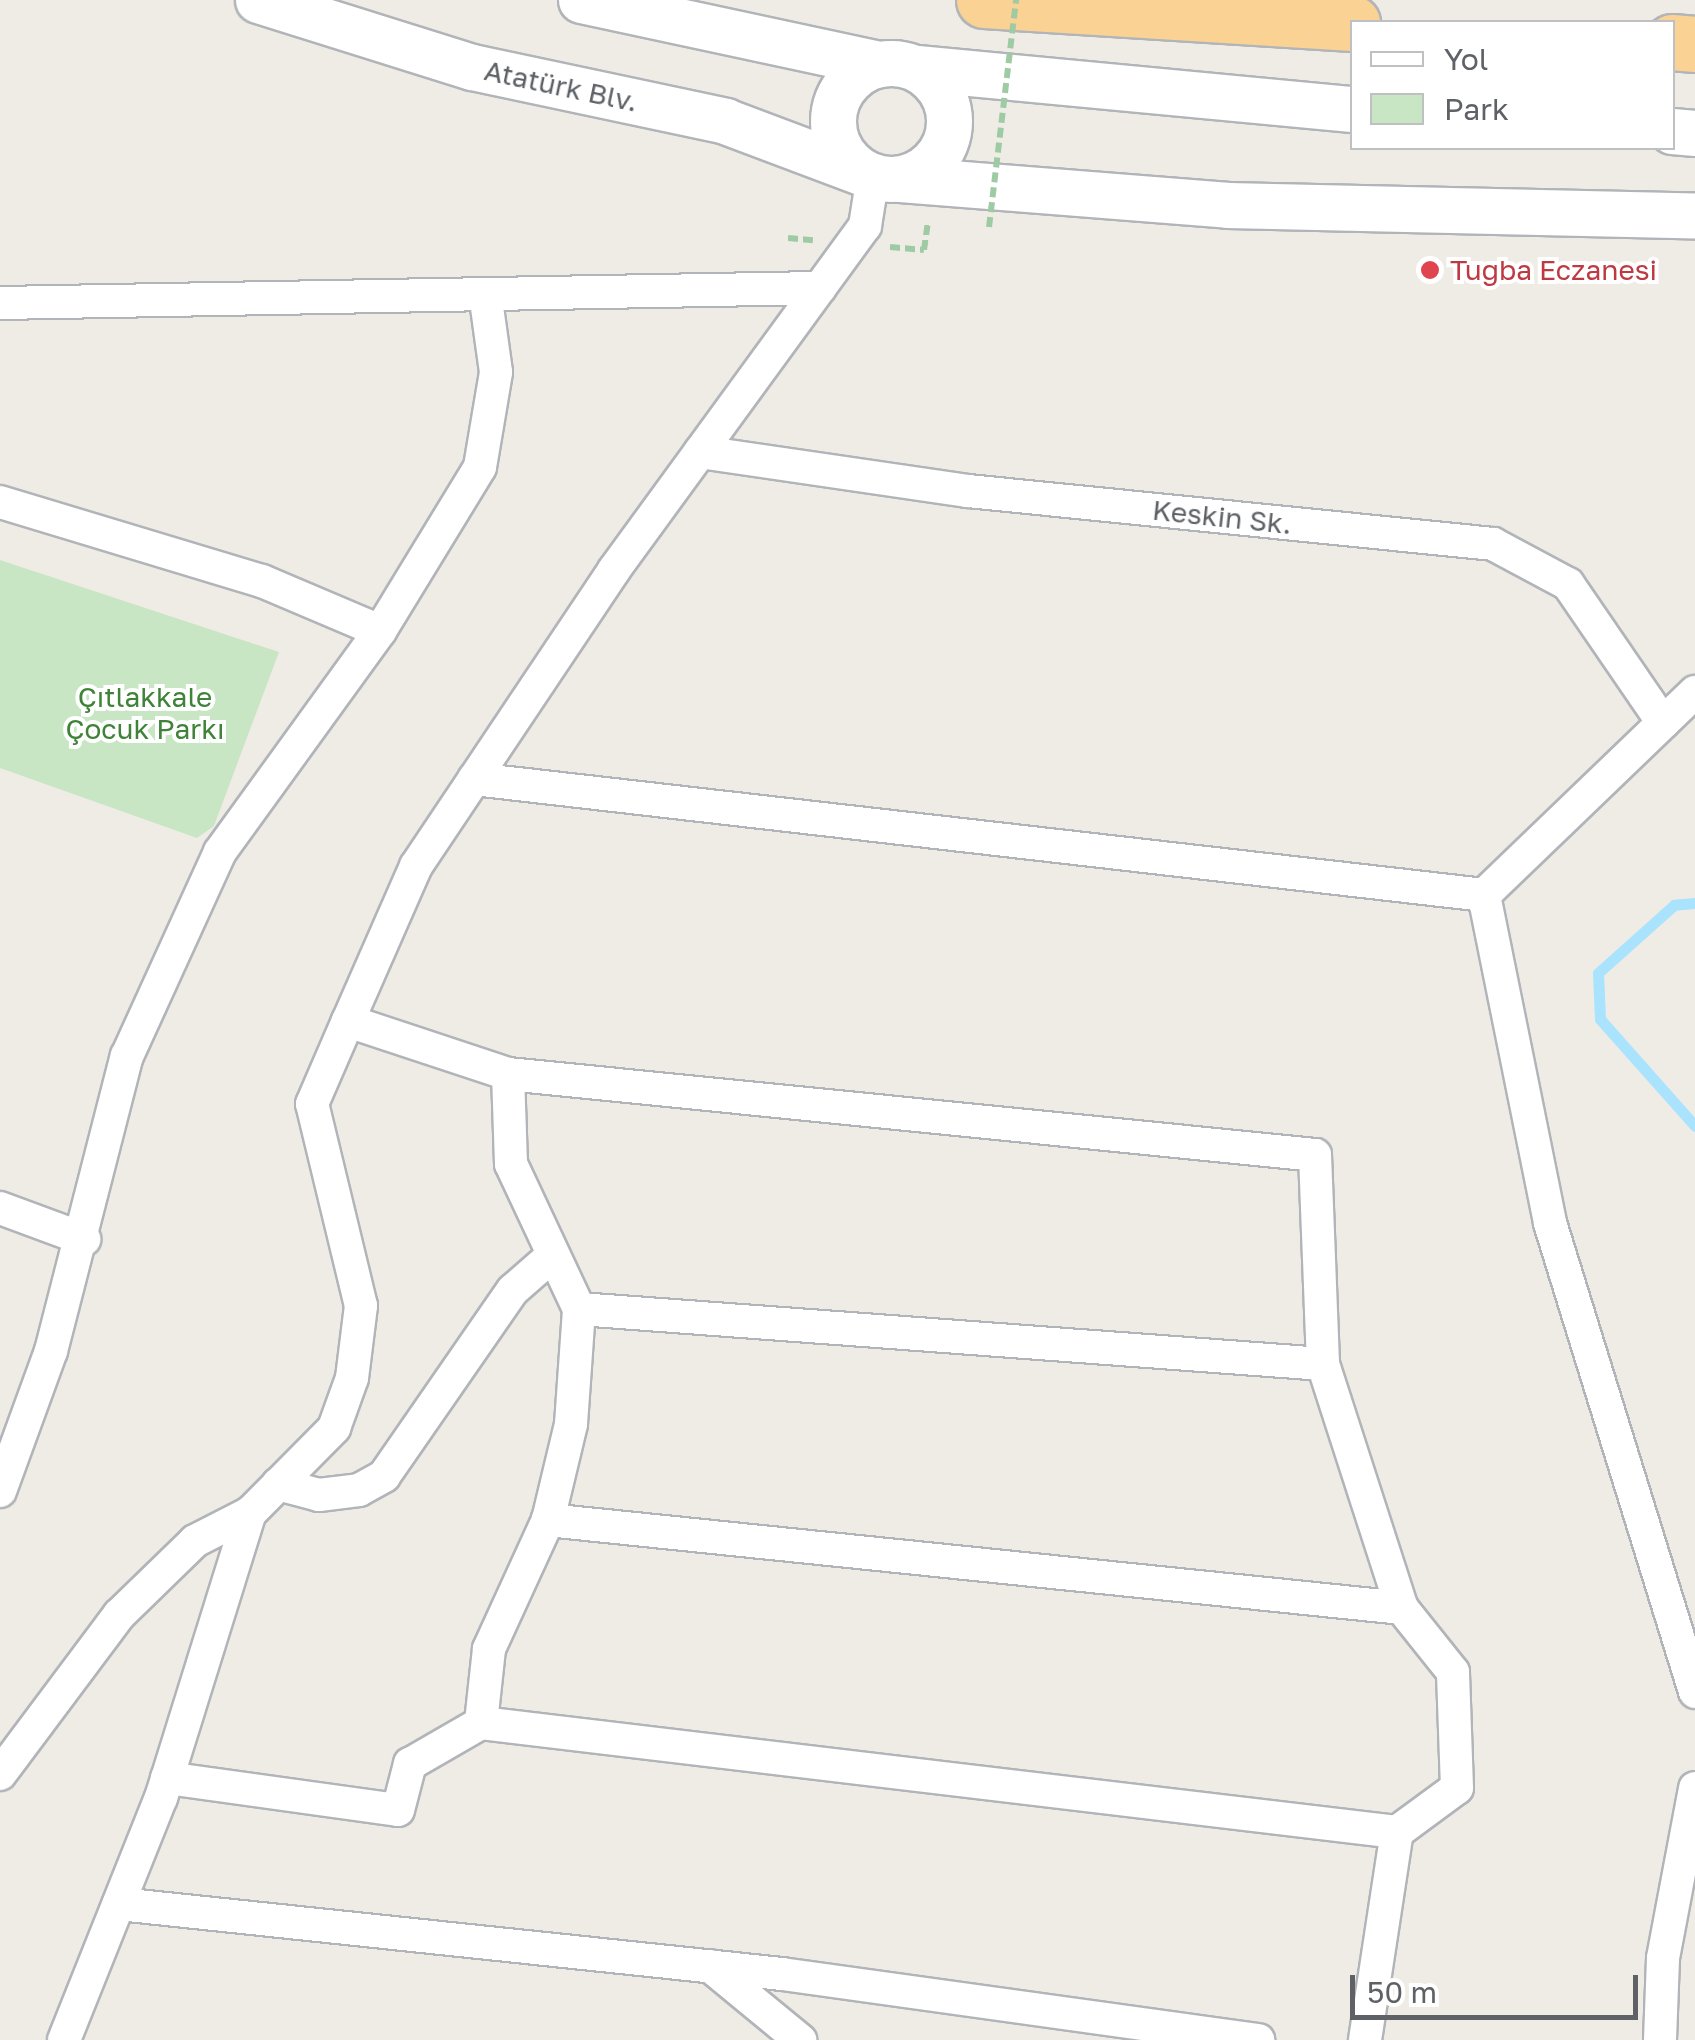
<!DOCTYPE html>
<html>
<head>
<meta charset="utf-8">
<style>
	body { margin:0 }
	#map { position:relative; width:1695px; height:2040px; overflow:hidden; background:#efece6; font-family:"Golos Text",sans-serif }
	div>[style] { position:absolute }
	.green>* { inset:0; background:#c8e6c4 }
	.stream>* { height:11px; margin:-5.5px; padding:0 5.5px; transform-origin:5.5px; border-radius:5.5px; background:#a9e3fd }
	.path>* { height:6px; margin-top:-3px; transform-origin:0; background:repeating-linear-gradient(90deg,#9ecaa4 0 10px,transparent 0 15px) }
	.roads { filter:drop-shadow(2px 0 #b1b4b8) drop-shadow(-2px 0 #b1b4b8) drop-shadow(0 2px #b1b4b8) drop-shadow(0 -2px #b1b4b8) }
	.street>* { height:32px; margin:-16px; padding:0 16px; transform-origin:16px; border-radius:16px; background:#fff }
	.secondary>* { height:45px; margin:-22.5px; padding:0 22.5px; transform-origin:22.5px; border-radius:22.5px; background:#fff }
	.secondary>.ring { margin:-22.5px; padding:0; box-sizing:content-box; background:none; border:45px solid #fff; border-radius:50% }
	.highway>* { height:55px; margin:-27.5px; padding:0 27.5px; transform-origin:27.5px; border-radius:27.5px; background:#fad293 }
	.path-bridge>* { height:6px; margin-top:-3px; transform-origin:0; background:repeating-linear-gradient(90deg,#9ecaa4 0 10px,transparent 0 15px) }
	.dots>* { width:28px; height:28px; translate:-50% -50%; box-sizing:border-box; border:5px solid #fff; border-radius:50% }
	span { translate:-50% -50%; white-space:nowrap; text-align:center; line-height:1.15; -webkit-text-stroke:8px #fff; paint-order:stroke }
	.street-label { font-size:28px; color:#5e6266 }
	.health-label { font-size:28px; color:#be3a42 }
	.left { translate:0 -50%; text-align:left }
	.park-label { font-size:28px; color:#3e8337 }
	.legend { position:absolute; left:1350px; top:20px; width:325px; height:130px; box-sizing:border-box; background:#fff; border:2px solid #bfc0c2; margin:0; padding:12px 18px; list-style:none; font-size:30px; color:#5e6266 }
	.legend li { display:flex; align-items:center; gap:20px; height:50px }
	.legend b { width:50px; border:2px solid #bfc0c2 }
	.scale { position:absolute; left:1350px; top:1975px; width:288px; height:45px; box-sizing:border-box; border:5px solid #5e6266; border-top:0; padding-left:12px; font-size:30px; line-height:35px; white-space:nowrap; color:#5e6266; -webkit-text-stroke:8px #fff; paint-order:stroke }
</style>
</head>
<body>
<div id="map">
	<div class="green">
		<i style="clip-path:polygon(0 560px,279px 652px,214px 826px,197px 838px,0 768px)"></i>
	</div>
	<div class="stream">
		<i style="left:1695px;top:903px;width:21px;rotate:175deg"></i>
		<i style="left:1674px;top:905px;width:102px;rotate:138.2deg"></i>
		<i style="left:1598px;top:973px;width:46px;rotate:87.5deg"></i>
		<i style="left:1600px;top:1019px;width:143px;rotate:48.4deg"></i>
	</div>
	<div class="path">
		<i style="left:788px;top:238px;width:25px;rotate:5deg"></i>
		<i style="left:890px;top:247px;width:34px;rotate:5deg"></i>
		<i style="left:924px;top:250px;width:28px;rotate:-82deg"></i>
	</div>
	<div class="roads">
		<div class="street">
			<i style="left:0;top:303px;width:820px;rotate:-1.05deg"></i>
			<i style="left:700px;top:452px;width:271px;rotate:8.3deg"></i>
			<i style="left:968px;top:491px;width:528px;rotate:5.76deg"></i>
			<i style="left:1493px;top:544px;width:85px;rotate:28.1deg"></i>
			<i style="left:1568px;top:584px;width:168px;rotate:55.6deg"></i>
			<i style="left:0;top:502px;width:274px;rotate:16.8deg"></i>
			<i style="left:262px;top:581px;width:128px;rotate:23deg"></i>
			<i style="left:474px;top:779px;width:1017px;rotate:6.55deg"></i>
			<i style="left:1484px;top:895px;width:293px;rotate:-43.9deg"></i>
			<i style="left:1484px;top:895px;width:335px;rotate:78.6deg"></i>
			<i style="left:1550px;top:1223px;width:491px;rotate:72.8deg"></i>
			<i style="left:348px;top:1021px;width:169px;rotate:18.3deg"></i>
			<i style="left:508px;top:1074px;width:811px;rotate:5.73deg"></i>
			<i style="left:1315px;top:1155px;width:209px;rotate:87.8deg"></i>
			<i style="left:1323px;top:1364px;width:746px;rotate:-175.77deg"></i>
			<i style="left:579px;top:1309px;width:160px;rotate:-115.1deg"></i>
			<i style="left:511px;top:1164px;width:90px;rotate:-91.9deg"></i>
			<i style="left:0;top:1208px;width:90px;rotate:20.3deg"></i>
			<i style="left:1323px;top:1364px;width:256px;rotate:72.1deg"></i>
			<i style="left:278px;top:1484px;width:42px;rotate:15deg"></i>
			<i style="left:319px;top:1495px;width:40px;rotate:-7.1deg"></i>
			<i style="left:359px;top:1490px;width:29px;rotate:-29deg"></i>
			<i style="left:384px;top:1476px;width:226px;rotate:-55.3deg"></i>
			<i style="left:513px;top:1290px;width:52px;rotate:-41.1deg"></i>
			<i style="left:0;top:1491px;width:149px;rotate:-70deg"></i>
			<i style="left:51px;top:1351px;width:305px;rotate:-75.6deg"></i>
			<i style="left:127px;top:1056px;width:224px;rotate:-65.5deg"></i>
			<i style="left:220px;top:852px;width:273px;rotate:-54.1deg"></i>
			<i style="left:380px;top:631px;width:192px;rotate:-58.6deg"></i>
			<i style="left:480px;top:467px;width:96px;rotate:-80.4deg"></i>
			<i style="left:496px;top:372px;width:73px;rotate:-97.9deg"></i>
			<i style="left:548px;top:1520px;width:142px;rotate:114.6deg"></i>
			<i style="left:489px;top:1649px;width:74px;rotate:96.2deg"></i>
			<i style="left:481px;top:1723px;width:922px;rotate:6.79deg"></i>
			<i style="left:1397px;top:1832px;width:74px;rotate:-36.3deg"></i>
			<i style="left:1457px;top:1788px;width:116px;rotate:-92deg"></i>
			<i style="left:1453px;top:1672px;width:82px;rotate:-128.6deg"></i>
			<i style="left:1402px;top:1608px;width:859px;rotate:-174.12deg"></i>
			<i style="left:548px;top:1520px;width:99px;rotate:-76.5deg"></i>
			<i style="left:571px;top:1424px;width:115px;rotate:-86deg"></i>
			<i style="left:0;top:1774px;width:199px;rotate:-53.2deg"></i>
			<i style="left:119px;top:1615px;width:106px;rotate:-44.2deg"></i>
			<i style="left:195px;top:1541px;width:62px;rotate:-27deg"></i>
			<i style="left:167px;top:1778px;width:233px;rotate:7.9deg"></i>
			<i style="left:398px;top:1810px;width:48px;rotate:-75.4deg"></i>
			<i style="left:410px;top:1764px;width:82px;rotate:-30deg"></i>
			<i style="left:119px;top:1904px;width:667px;rotate:6.03deg"></i>
			<i style="left:782px;top:1974px;width:481px;rotate:7.9deg"></i>
			<i style="left:710px;top:1966px;width:117px;rotate:39.4deg"></i>
			<i style="left:64px;top:2040px;width:261px;rotate:-68.2deg"></i>
			<i style="left:161px;top:1798px;width:299px;rotate:-72.7deg"></i>
			<i style="left:250px;top:1513px;width:120px;rotate:-45.3deg"></i>
			<i style="left:334px;top:1428px;width:53px;rotate:-70.2deg"></i>
			<i style="left:352px;top:1378px;width:73px;rotate:-82.9deg"></i>
			<i style="left:361px;top:1306px;width:208px;rotate:-103.6deg"></i>
			<i style="left:312px;top:1104px;width:90px;rotate:-66.6deg"></i>
			<i style="left:348px;top:1021px;width:169px;rotate:-66.3deg"></i>
			<i style="left:416px;top:866px;width:356px;rotate:-56.2deg"></i>
			<i style="left:614px;top:570px;width:426px;rotate:-53.9deg"></i>
			<i style="left:865px;top:226px;width:51px;rotate:-80.9deg"></i>
			<i style="left:1365px;top:2040px;width:210px;rotate:-81.3deg"></i>
			<i style="left:1660px;top:2040px;width:82px;rotate:-87.9deg"></i>
			<i style="left:1663px;top:1958px;width:173px;rotate:-79.3deg"></i>
		</div>
		<div class="secondary">
			<i style="left:258px;top:0;width:224px;rotate:17.4deg"></i>
			<i style="left:472px;top:67px;width:259px;rotate:12deg"></i>
			<i style="left:725px;top:121px;width:147px;rotate:20.6deg"></i>
			<i style="left:581px;top:0;width:305px;rotate:12.1deg"></i>
			<i class="ring" style="left:833px;top:63px;width:71px;height:71px"></i>
			<i style="left:917px;top:68px;width:437px;rotate:5.4deg"></i>
			<i style="left:1672px;top:131px;width:23px;rotate:5deg"></i>
			<i style="left:900px;top:179px;width:329px;rotate:4.5deg"></i>
			<i style="left:1228px;top:205px;width:467px;rotate:1.3deg"></i>
		</div>
		<div class="highway">
			<i style="left:984px;top:0;width:369px;rotate:3.6deg"></i>
			<i style="left:1672px;top:42px;width:23px;rotate:5deg"></i>
		</div>
	</div>
	<div class="path-bridge">
		<i style="left:989px;top:227px;width:229px;rotate:-83.2deg"></i>
	</div>
	<div class="dots">
		<i style="left:1430px;top:270px;background:#e0444e"></i>
	</div>
	<div class="street-label">
		<span style="left:561px;top:86px;rotate:12deg">Atatürk Blv.</span>
		<span style="left:1222px;top:517px;rotate:6deg">Keskin Sk.</span>
	</div>
	<div class="health-label">
		<span class="left" style="left:1450px;top:270px">Tuğba Eczanesi</span>
	</div>
	<div class="park-label">
		<span style="left:145px;top:713px">Çıtlakkale<br>Çocuk Parkı</span>
	</div>
	<ul class="legend">
	<li><b style="height:12px;background:#fff"></b>Yol</li>
	<li><b style="height:28px;background:#c8e6c4"></b>Park</li>
	</ul>
	<div class="scale">50 m</div>
</div>
</body>
</html>
